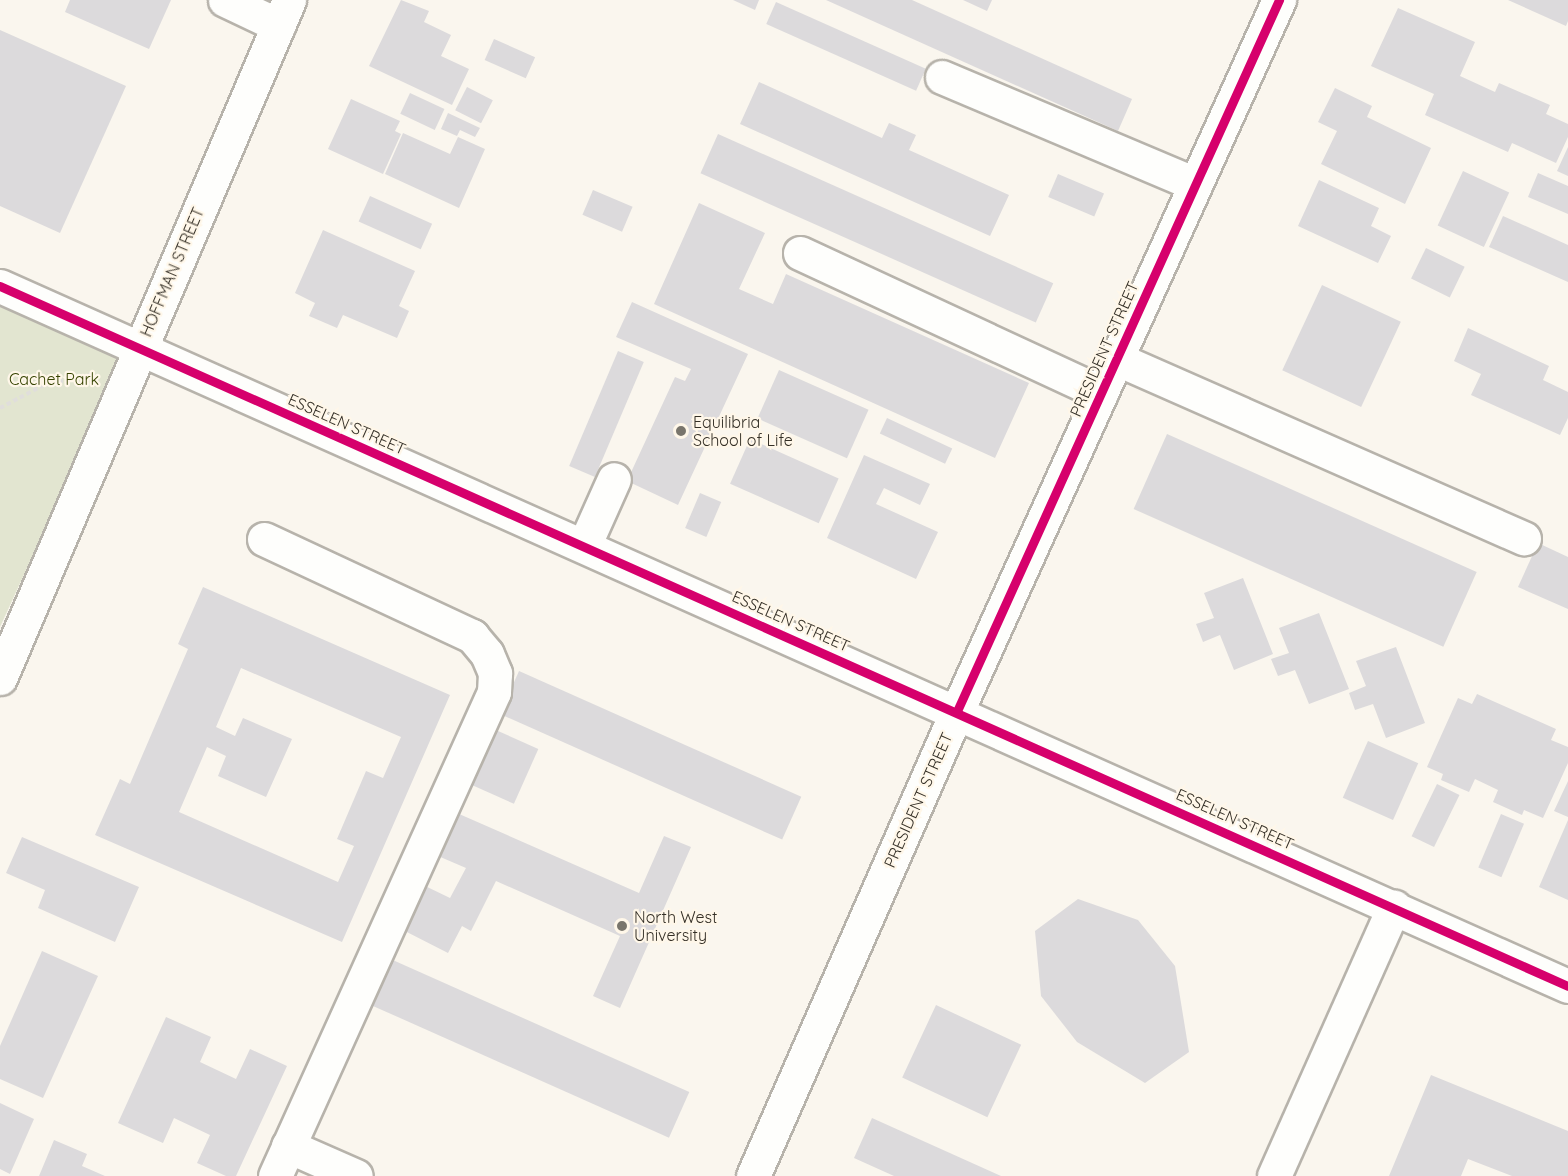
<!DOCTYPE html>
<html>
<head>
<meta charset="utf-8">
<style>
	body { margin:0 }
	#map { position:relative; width:1568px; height:1176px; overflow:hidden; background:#faf6ee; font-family:Quicksand,sans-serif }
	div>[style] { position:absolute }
	.green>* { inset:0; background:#e2e5d0 }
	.building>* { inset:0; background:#dcdadc; transform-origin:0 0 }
	.path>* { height:4px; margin-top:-2px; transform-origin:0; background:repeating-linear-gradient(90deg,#e0dedb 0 4.5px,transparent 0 7.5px) }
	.roads { filter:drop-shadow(2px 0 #b7b3ab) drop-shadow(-2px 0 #b7b3ab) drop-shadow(0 2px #b7b3ab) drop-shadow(0 -2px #b7b3ab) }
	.minor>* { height:33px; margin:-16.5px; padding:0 16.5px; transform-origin:16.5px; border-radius:16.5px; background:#fefefc }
	.cycleway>* { height:9px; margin:-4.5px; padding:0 4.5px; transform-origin:4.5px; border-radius:4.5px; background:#d6006c }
	.dots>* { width:16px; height:16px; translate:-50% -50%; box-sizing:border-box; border:3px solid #fff7e9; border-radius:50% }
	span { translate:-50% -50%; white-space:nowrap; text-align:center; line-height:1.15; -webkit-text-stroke:4.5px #fff7e9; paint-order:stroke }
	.street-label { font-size:16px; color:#342f26 }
	.park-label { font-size:16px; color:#364300 }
	.poi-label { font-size:16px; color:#342f26 }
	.left { translate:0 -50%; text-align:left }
</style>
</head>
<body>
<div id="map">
	<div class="green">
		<i style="clip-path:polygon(0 295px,126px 352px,0 627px)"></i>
	</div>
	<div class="building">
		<i style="clip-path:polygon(70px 0,171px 0,149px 49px,65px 12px)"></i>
		<i style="clip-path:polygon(401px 0,429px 11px,424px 22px,451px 35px,441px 56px,469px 69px,452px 105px,369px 66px)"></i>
		<i style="clip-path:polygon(733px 0,759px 0,755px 10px)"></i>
		<i style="clip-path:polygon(826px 0,912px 0,1132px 99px,1118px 131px)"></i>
		<i style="clip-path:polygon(963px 0,992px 0,987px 11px)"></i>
		<i style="clip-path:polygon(1508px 0,1568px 0,1568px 21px,1566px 26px)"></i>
		<i style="left:776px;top:2px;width:164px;height:24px;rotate:24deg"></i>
		<i style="clip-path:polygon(1398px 8px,1475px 42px,1460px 76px,1495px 92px,1499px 83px,1550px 105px,1546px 114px,1568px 124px,1568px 137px,1556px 163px,1512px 143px,1508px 152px,1425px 115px,1434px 94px,1371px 66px)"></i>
		<i style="clip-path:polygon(0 30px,126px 86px,60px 233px,0 206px)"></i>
		<i style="left:494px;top:39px;width:45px;height:23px;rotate:24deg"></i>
		<i style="clip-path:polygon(759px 82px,882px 138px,889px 123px,916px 135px,909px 150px,1009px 195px,990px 236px,740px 124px)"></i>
		<i style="left:467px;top:87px;width:29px;height:26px;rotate:27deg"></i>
		<i style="clip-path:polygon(1335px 88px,1372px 106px,1367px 117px,1431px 148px,1405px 204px,1321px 164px,1337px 131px,1318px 122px)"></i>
		<i style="left:410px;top:93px;width:38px;height:23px;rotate:25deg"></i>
		<i style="clip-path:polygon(351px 99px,400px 121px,395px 131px,401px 134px,383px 174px,328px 149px)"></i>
		<i style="clip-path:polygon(448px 113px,480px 128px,475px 137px,460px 130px,457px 136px,441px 129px)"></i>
		<i style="clip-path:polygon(403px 133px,450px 154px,458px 137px,485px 149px,459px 208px,385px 174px)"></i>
		<i style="left:718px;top:134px;width:367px;height:43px;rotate:24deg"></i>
		<i style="clip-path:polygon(1568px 147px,1568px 176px,1557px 171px)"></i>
		<i style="left:1463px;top:171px;width:51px;height:60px;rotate:25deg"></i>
		<i style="clip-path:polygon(1538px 173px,1568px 186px,1568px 214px,1528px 197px)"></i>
		<i style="left:1058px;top:174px;width:50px;height:25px;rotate:23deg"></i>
		<i style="clip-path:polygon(1319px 180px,1379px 208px,1371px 226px,1391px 236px,1378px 263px,1298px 226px)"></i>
		<i style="left:593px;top:190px;width:43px;height:27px;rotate:23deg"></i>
		<i style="left:370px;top:196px;width:68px;height:28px;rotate:24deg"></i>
		<i style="clip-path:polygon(699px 203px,765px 233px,739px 289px,773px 304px,786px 274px,1029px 383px,995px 458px,654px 304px)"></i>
		<i style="clip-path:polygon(1503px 216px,1568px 245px,1568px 282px,1489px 247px)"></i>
		<i style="clip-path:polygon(323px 230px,415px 271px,399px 306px,409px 311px,397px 338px,343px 315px,337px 328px,309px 316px,315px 303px,295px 293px)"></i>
		<i style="left:1426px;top:248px;width:43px;height:34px;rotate:26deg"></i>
		<i style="left:1322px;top:285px;width:87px;height:94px;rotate:25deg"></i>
		<i style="clip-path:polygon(632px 302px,748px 354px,678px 505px,627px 481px,675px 377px,685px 381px,691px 369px,616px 337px)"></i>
		<i style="clip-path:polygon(1468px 328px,1549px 366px,1543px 380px,1568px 392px,1568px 418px,1560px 435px,1471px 395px,1481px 374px,1454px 361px)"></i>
		<i style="left:618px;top:351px;width:28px;height:125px;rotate:23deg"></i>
		<i style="left:779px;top:370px;width:98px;height:53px;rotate:24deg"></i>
		<i style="left:887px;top:418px;width:72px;height:17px;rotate:25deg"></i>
		<i style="left:1167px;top:434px;width:339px;height:82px;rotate:24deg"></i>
		<i style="left:750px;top:439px;width:97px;height:49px;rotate:24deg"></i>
		<i style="clip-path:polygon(864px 455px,930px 484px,920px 505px,884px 488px,876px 504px,938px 532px,916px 579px,827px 538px)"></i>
		<i style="left:700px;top:493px;width:23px;height:38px;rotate:23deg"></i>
		<i style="clip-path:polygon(1538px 543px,1568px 557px,1568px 609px,1518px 587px)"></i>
		<i style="clip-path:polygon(1243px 578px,1273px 654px,1234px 670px,1220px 635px,1203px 642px,1196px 624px,1214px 618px,1204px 593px)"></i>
		<i style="clip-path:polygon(evenodd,203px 587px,450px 695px,342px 942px,95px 835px,120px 779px,130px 784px,188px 649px,178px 644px,203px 587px,241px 668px,401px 737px,383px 778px,366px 771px,337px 839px,354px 846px,338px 882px,179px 812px,207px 747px,226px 756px,218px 776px,266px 797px,292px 739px,243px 718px,235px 736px,216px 727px,241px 668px)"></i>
		<i style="clip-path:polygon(1319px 613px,1349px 689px,1309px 704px,1295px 670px,1278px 676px,1271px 659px,1289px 653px,1279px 628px)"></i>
		<i style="clip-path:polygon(1396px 647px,1425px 723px,1386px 738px,1373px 704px,1355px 710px,1349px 693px,1366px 686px,1356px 661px)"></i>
		<i style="left:519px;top:671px;width:309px;height:47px;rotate:24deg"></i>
		<i style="clip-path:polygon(1477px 694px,1556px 729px,1551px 740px,1568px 747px,1568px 763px,1543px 818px,1524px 810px,1522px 815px,1493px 802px,1498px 790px,1475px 779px,1469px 792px,1441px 780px,1443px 774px,1427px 767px,1458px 698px,1472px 704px)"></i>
		<i style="left:489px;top:727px;width:54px;height:60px;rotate:24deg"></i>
		<i style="left:1368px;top:741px;width:55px;height:62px;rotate:24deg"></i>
		<i style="clip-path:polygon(1568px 781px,1568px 817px,1554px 811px)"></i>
		<i style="left:1437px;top:784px;width:25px;height:58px;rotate:26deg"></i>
		<i style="clip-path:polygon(450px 810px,639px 893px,664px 836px,691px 847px,620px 1008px,593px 996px,620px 936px,496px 881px,471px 931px,462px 926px,448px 953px,397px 927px,419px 883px,450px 898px,466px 868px,431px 853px)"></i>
		<i style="left:1501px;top:814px;width:25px;height:58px;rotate:23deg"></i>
		<i style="clip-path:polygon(1568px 820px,1568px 900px,1539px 887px)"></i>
		<i style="clip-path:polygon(22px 837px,139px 887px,115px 942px,38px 908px,45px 890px,6px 873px)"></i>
		<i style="clip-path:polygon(1078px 899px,1138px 920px,1175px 966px,1189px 1052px,1145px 1083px,1077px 1042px,1041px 996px,1035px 931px)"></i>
		<i style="clip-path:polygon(42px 951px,98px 976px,43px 1098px,0 1079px,0 1046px)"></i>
		<i style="left:386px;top:957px;width:332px;height:50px;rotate:24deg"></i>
		<i style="left:936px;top:1005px;width:94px;height:80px;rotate:25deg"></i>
		<i style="clip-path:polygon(166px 1017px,211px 1037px,200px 1062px,236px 1079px,250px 1049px,287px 1066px,236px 1176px,226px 1176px,197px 1163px,210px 1135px,174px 1118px,163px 1143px,118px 1123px)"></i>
		<i style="clip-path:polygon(1431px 1075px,1568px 1131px,1568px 1176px,1512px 1176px,1468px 1159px,1461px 1176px,1389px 1176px)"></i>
		<i style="clip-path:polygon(0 1103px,34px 1119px,10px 1174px,0 1169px)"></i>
		<i style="clip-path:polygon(872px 1118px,1001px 1176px,894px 1176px,854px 1158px)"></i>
		<i style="clip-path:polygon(54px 1140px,87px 1154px,82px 1166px,105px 1176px,39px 1176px)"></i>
	</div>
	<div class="path">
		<i style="left:0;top:408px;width:50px;rotate:-27.6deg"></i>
		<i style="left:44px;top:385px;width:50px;rotate:-12.7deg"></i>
	</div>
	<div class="roads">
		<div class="minor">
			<i style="left:225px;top:0;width:59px;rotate:25.3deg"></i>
			<i style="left:942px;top:77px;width:275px;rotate:22.9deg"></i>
			<i style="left:800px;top:253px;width:332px;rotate:24.9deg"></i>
			<i style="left:0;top:286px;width:1717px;rotate:24.06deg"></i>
			<i style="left:1115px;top:358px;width:447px;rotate:23.8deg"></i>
			<i style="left:264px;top:539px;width:230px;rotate:25deg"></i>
			<i style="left:472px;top:636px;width:23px;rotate:50deg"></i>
			<i style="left:487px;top:654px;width:21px;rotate:67deg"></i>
			<i style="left:495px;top:673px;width:19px;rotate:93deg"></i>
			<i style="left:494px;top:692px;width:531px;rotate:114.35deg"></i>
			<i style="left:584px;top:546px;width:73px;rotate:-65.9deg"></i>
			<i style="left:0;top:678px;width:737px;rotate:-66.91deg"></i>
			<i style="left:288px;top:1146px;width:74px;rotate:23.8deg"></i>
			<i style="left:753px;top:1176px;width:508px;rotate:-66.31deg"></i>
			<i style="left:957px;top:711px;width:781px;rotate:-65.64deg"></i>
			<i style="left:1274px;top:1176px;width:295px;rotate:-66deg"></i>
		</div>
	</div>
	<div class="cycleway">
		<i style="left:0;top:286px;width:1717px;rotate:24.06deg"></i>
		<i style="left:957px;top:711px;width:781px;rotate:-65.64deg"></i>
	</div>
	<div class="dots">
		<i style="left:681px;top:431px;background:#79756c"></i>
		<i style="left:622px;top:926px;background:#79756c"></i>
	</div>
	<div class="street-label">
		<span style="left:172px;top:272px;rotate:-67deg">HOFFMAN STREET</span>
		<span style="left:1104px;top:349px;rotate:-66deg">PRESIDENT STREET</span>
		<span style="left:347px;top:424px;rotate:24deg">ESSELEN STREET</span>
		<span style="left:791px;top:621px;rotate:24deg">ESSELEN STREET</span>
		<span style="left:918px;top:800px;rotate:-66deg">PRESIDENT STREET</span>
		<span style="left:1235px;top:819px;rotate:24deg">ESSELEN STREET</span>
	</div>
	<div class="park-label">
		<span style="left:54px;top:379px">Cachet Park</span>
	</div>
	<div class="poi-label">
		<span class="left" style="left:693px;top:431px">Equilibria<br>School of Life</span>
		<span class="left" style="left:634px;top:926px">North West<br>University</span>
	</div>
</div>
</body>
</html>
